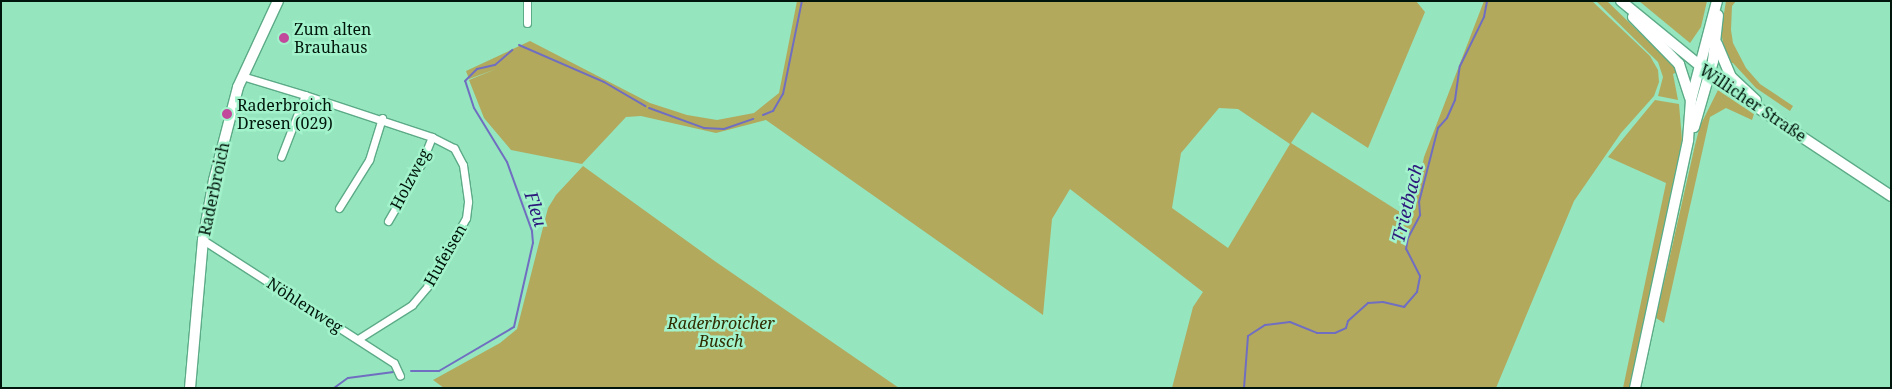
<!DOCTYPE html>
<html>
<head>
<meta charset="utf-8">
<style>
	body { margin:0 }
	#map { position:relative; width:1892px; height:389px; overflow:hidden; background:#95e5be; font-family:"Noto Serif",serif }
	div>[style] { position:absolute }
	.green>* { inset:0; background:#b2a95d }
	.stream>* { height:2px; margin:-1px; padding:0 1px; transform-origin:1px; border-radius:1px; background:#706ec1 }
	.roads { filter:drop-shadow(1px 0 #5cab87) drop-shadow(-1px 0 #5cab87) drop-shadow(0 1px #5cab87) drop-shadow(0 -1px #5cab87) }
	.street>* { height:7px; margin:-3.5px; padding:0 3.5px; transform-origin:3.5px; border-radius:3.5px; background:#fff }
	.secondary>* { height:10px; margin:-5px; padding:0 5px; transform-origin:5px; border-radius:5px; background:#fff }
	.dots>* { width:14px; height:14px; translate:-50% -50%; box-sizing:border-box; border:2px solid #a2f3cb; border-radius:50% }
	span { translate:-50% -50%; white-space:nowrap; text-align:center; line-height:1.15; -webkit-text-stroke:5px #a2f3cb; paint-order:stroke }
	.poi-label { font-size:16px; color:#00150b }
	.left { translate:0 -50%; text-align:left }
	.street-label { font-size:16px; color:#00150b }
	.park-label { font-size:16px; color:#312c00; font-style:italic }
	.water-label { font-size:18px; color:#2d187c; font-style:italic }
	.frame { position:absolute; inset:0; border:2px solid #00150b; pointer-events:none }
</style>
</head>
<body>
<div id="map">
	<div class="green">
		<i style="clip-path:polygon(evenodd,797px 1px,1416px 1px,1425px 12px,1368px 148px,1312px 112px,1291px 143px,1411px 219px,1424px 157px,1484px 1px,1592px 1px,1650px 56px,1658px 70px,1659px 82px,1654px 96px,1621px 133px,1574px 201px,1496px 388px,1172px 388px,1193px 307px,1203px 292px,1070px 189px,1052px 219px,1043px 315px,766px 120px,716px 133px,641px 116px,644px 107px,641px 116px,626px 117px,582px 164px,511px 150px,484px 118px,469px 80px,496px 69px,469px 79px,466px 71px,530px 41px,650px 103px,687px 115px,717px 120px,754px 113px,779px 93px,797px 1px,1219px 108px,1238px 109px,1290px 144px,1228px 248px,1172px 208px,1181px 153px,1219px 108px)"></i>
		<i style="clip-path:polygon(1596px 1px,1607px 1px,1679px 71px,1673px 74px,1678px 100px,1658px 96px,1663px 77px,1658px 62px)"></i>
		<i style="clip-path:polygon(1639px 1px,1707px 1px,1701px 27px,1690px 43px)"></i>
		<i style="clip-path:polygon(1726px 1px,1736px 1px,1732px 6px,1731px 30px,1733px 43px,1746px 68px,1760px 84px,1793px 106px,1790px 111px,1756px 88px,1733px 63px,1727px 63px,1721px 32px)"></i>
		<i style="clip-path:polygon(1718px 90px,1754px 114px,1752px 120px,1726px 108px,1710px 117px,1664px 323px,1656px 318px,1695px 145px,1700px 126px)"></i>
		<i style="clip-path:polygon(1655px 100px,1679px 104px,1682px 140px,1629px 388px,1623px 388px,1666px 183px,1608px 157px)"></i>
		<i style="clip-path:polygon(583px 166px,716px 262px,899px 388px,444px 388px,433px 380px,500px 343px,517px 329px,548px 208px,556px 195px)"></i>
	</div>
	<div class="stream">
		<i style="left:519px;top:45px;width:93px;rotate:23.5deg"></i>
		<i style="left:604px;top:82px;width:48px;rotate:30.3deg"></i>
		<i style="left:649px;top:108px;width:59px;rotate:20deg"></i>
		<i style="left:704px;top:128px;width:20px;rotate:3deg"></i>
		<i style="left:724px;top:129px;width:31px;rotate:-19deg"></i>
		<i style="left:763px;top:115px;width:11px;rotate:-22deg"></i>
		<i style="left:773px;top:111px;width:20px;rotate:-60deg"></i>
		<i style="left:783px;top:94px;width:95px;rotate:-78.5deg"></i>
		<i style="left:411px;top:371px;width:28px"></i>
		<i style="left:439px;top:371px;width:87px;rotate:-30.4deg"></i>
		<i style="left:514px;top:327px;width:86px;rotate:-77.3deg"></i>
		<i style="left:533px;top:243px;width:12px;rotate:-95deg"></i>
		<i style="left:532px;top:231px;width:73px;rotate:-109.9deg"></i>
		<i style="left:507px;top:162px;width:63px;rotate:-121.4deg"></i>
		<i style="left:474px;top:108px;width:28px;rotate:-108deg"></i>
		<i style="left:465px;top:81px;width:17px;rotate:-45deg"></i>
		<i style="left:477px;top:69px;width:18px;rotate:-13deg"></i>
		<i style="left:495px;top:65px;width:23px;rotate:-41deg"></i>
		<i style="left:334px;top:388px;width:17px;rotate:-36deg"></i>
		<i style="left:348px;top:378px;width:46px;rotate:-7.4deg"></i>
		<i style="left:1244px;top:388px;width:52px;rotate:-85.6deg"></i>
		<i style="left:1248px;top:336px;width:20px;rotate:-33deg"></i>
		<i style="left:1265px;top:325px;width:25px;rotate:-7deg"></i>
		<i style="left:1290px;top:322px;width:29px;rotate:22deg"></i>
		<i style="left:1317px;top:333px;width:18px"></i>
		<i style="left:1335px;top:333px;width:12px;rotate:-24deg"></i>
		<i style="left:1346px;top:328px;width:7px;rotate:-74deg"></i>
		<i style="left:1348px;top:321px;width:27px;rotate:-42deg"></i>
		<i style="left:1368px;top:303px;width:15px;rotate:-4deg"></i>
		<i style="left:1383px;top:302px;width:22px;rotate:13deg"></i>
		<i style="left:1404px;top:307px;width:20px;rotate:-49deg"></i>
		<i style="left:1417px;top:292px;width:16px;rotate:-79deg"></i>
		<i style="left:1420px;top:276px;width:30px;rotate:-117deg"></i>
		<i style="left:1406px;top:249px;width:11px;rotate:-80deg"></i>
		<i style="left:1408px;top:238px;width:26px;rotate:-62deg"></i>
		<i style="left:1420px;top:215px;width:13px;rotate:-94deg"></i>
		<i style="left:1419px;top:202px;width:76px;rotate:-75.6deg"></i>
		<i style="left:1438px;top:128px;width:13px;rotate:-48deg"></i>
		<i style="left:1447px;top:118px;width:20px;rotate:-66deg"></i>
		<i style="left:1455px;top:100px;width:34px;rotate:-82deg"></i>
		<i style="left:1460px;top:66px;width:55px;rotate:-63.9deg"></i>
		<i style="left:1484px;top:17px;width:16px;rotate:-79deg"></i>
	</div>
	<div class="roads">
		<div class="street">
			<i style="left:527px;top:1px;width:22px;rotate:90deg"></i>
			<i style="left:242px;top:76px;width:66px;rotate:16.8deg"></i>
			<i style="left:305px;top:95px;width:66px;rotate:111.2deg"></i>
			<i style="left:305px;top:95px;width:134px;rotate:18.3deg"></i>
			<i style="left:432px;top:137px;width:25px;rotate:27deg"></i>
			<i style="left:454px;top:148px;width:19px;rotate:62deg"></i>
			<i style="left:463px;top:165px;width:37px;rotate:82deg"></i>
			<i style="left:468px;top:202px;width:16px;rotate:97deg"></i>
			<i style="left:466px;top:218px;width:79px;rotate:119.5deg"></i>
			<i style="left:427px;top:287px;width:23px;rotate:130deg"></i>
			<i style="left:412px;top:305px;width:64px;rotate:147.8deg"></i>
			<i style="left:339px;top:208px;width:57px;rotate:-58deg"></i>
			<i style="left:369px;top:160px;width:44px;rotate:-72.8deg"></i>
			<i style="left:388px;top:221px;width:66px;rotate:-59.9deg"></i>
			<i style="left:421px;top:164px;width:29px;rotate:-68deg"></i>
			<i style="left:203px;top:240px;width:227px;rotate:32.8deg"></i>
			<i style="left:394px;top:363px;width:14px;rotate:65deg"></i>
		</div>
		<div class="secondary">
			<i style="left:1621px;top:1px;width:134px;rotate:39.3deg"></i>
			<i style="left:1725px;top:86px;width:199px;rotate:33.5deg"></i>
			<i style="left:1633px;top:17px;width:66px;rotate:45.6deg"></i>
			<i style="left:1679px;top:64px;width:35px;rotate:72deg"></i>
			<i style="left:1717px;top:44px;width:36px;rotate:67deg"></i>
			<i style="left:1731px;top:77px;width:34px;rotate:43deg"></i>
			<i style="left:1694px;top:127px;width:69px;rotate:-73.9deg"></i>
			<i style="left:1713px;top:61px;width:46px;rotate:-83.8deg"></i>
			<i style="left:190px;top:388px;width:149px;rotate:-85deg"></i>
			<i style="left:203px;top:240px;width:61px;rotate:-79.6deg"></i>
			<i style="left:214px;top:180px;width:96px;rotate:-75.5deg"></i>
			<i style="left:238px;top:87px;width:95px;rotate:-65.1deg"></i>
			<i style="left:1635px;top:388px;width:254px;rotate:-77.9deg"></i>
			<i style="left:1688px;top:140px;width:40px;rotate:-85.7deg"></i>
			<i style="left:1691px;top:100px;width:102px;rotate:-75.3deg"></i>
		</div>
	</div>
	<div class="dots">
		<i style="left:284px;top:38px;background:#c2489b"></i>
		<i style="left:227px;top:114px;background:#c2489b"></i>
	</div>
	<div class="poi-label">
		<span class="left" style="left:294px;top:38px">Zum alten<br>Brauhaus</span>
		<span class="left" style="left:237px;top:114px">Raderbroich<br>Dresen (029)</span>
	</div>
	<div class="street-label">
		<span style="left:1753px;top:103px;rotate:34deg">Willicher Straße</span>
		<span style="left:410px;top:179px;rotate:-62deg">Holzweg</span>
		<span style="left:214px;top:189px;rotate:-78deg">Raderbroich</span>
		<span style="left:445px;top:255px;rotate:-60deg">Hufeisen</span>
		<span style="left:305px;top:305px;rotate:33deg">Nöhlenweg</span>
	</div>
	<div class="park-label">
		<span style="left:721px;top:332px">Raderbroicher<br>Busch</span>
	</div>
	<div class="water-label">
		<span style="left:1407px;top:203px;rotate:-76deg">Trietbach</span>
		<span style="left:536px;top:209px;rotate:72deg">Fleu</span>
	</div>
	<div class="frame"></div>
</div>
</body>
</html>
